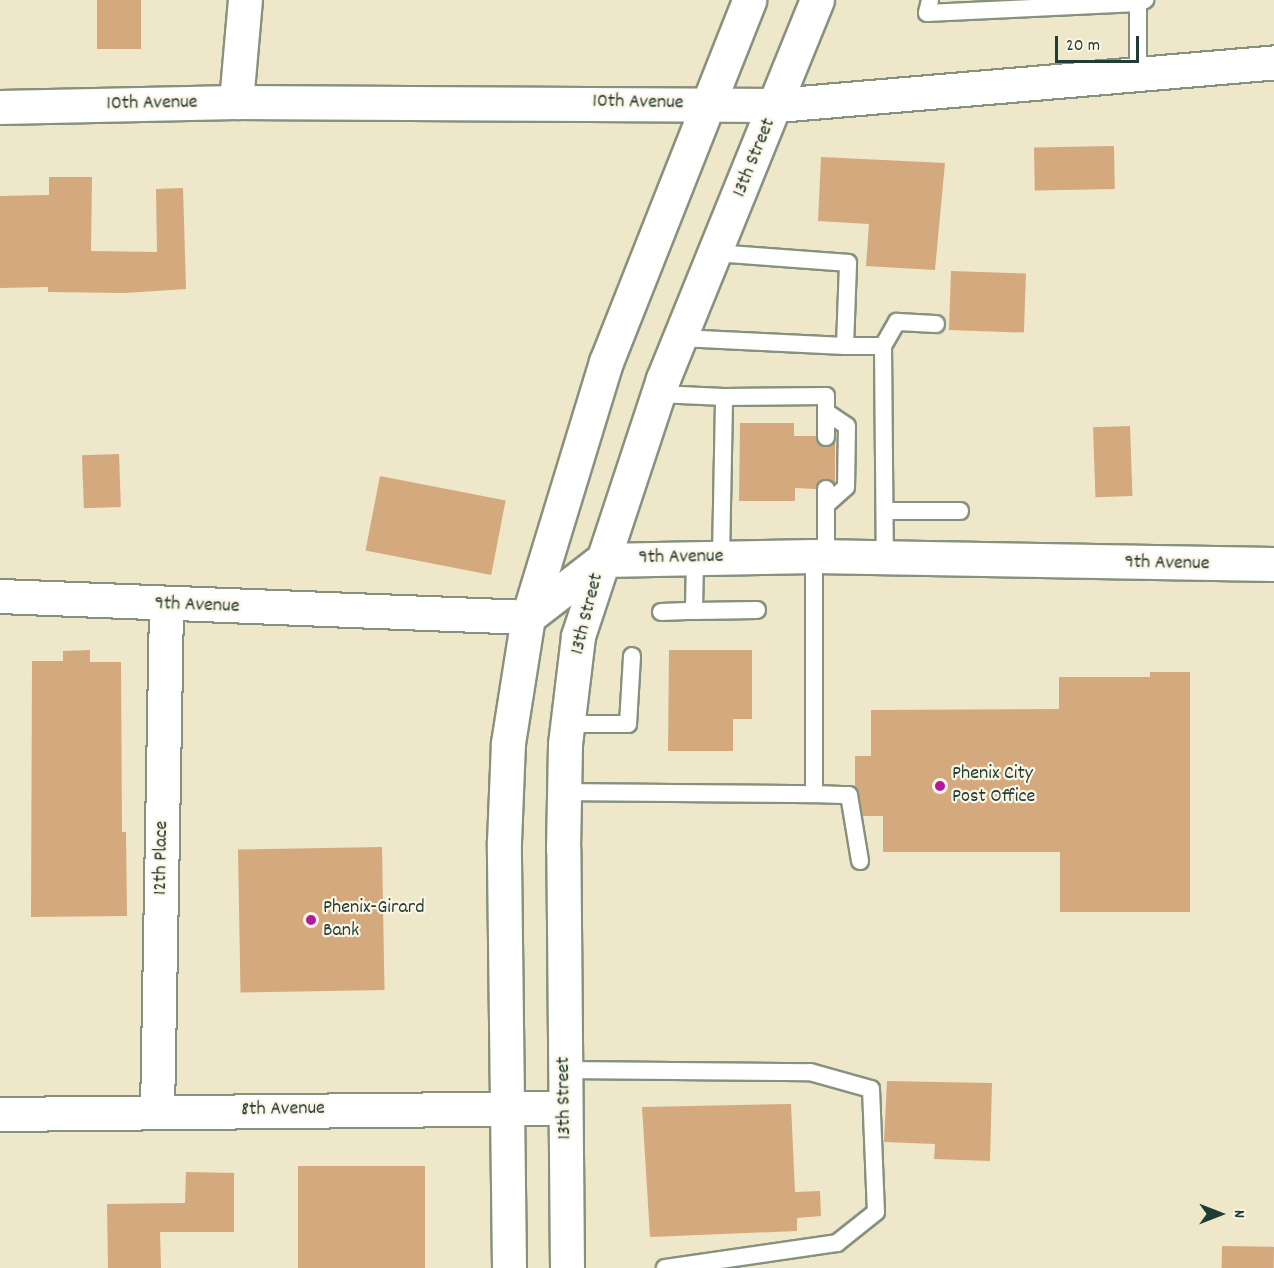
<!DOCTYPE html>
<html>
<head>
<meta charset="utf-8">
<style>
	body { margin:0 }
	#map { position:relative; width:1274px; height:1268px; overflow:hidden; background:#efe7c9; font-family:Dekko,sans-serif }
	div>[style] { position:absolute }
	.building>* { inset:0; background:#d4a97d; transform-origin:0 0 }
	.roads { filter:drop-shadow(2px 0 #87927e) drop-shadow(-2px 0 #87927e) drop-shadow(0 2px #87927e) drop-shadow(0 -2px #87927e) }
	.service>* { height:16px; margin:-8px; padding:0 8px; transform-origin:8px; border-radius:8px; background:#fff }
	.minor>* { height:33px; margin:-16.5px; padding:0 16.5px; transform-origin:16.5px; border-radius:16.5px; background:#fff }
	.primary>* { height:33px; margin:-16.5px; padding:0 16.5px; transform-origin:16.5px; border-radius:16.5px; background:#fff }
	.dots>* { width:16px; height:16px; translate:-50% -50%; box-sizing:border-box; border:3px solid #fcf5e5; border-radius:50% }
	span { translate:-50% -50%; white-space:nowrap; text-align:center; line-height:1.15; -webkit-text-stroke:4.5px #fcf5e5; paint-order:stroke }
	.street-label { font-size:20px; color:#1f3d34 }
	.poi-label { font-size:20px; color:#1f3d34 }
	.left { translate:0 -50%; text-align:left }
	.north { position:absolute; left:1190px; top:1184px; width:60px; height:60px; -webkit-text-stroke:4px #fcf5e5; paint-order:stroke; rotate:90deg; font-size:16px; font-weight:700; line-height:24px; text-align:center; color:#1f3d34 }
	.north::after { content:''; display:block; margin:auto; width:21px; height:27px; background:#1f3d34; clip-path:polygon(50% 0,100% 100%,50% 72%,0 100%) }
	.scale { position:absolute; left:1055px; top:36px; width:84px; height:27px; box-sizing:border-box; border:3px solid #1f3d34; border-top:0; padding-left:8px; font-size:18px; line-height:21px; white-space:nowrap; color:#1f3d34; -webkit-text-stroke:4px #fcf5e5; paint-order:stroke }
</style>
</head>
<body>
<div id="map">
	<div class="building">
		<i style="left:97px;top:0;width:44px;height:49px"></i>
		<i style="left:1114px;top:146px;width:43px;height:80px;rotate:89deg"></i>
		<i style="clip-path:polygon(821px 157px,945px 163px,935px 270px,866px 266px,869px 224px,818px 221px)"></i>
		<i style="clip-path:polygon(49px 177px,92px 177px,91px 251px,157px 252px,156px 189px,183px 188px,186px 289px,125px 293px,48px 292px,48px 287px,0 288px,0 196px,49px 195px)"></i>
		<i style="left:951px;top:271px;width:75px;height:59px;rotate:2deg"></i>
		<i style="clip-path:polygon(740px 423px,794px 423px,794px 436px,816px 436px,825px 447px,835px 442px,835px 483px,825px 479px,816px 489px,795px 488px,795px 501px,739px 501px)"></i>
		<i style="left:1130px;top:426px;width:70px;height:37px;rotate:88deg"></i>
		<i style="left:119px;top:454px;width:53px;height:37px;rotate:88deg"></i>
		<i style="left:380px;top:476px;width:128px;height:76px;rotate:11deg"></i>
		<i style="clip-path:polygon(90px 650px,90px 662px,121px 662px,122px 832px,126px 832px,127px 916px,31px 917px,32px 661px,63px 661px,63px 651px)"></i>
		<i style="clip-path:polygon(669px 650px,752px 650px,752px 719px,733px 719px,733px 751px,668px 751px)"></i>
		<i style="clip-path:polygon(1150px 672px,1190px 672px,1190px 912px,1060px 912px,1060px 852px,883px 852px,883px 816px,863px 816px,855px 787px,855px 756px,871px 756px,871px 710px,1059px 709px,1059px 677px,1150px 677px)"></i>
		<i style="left:382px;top:847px;width:143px;height:144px;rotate:89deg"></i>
		<i style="clip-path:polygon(887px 1081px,992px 1083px,990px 1161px,934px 1159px,935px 1144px,884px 1142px)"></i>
		<i style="clip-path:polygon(791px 1104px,795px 1192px,820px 1191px,821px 1216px,797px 1218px,797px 1231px,650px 1237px,642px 1107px)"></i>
		<i style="left:298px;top:1166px;width:127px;height:102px"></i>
		<i style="clip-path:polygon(186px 1172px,234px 1173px,234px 1232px,160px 1232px,161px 1268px,108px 1268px,107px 1204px,185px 1203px)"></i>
		<i style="left:1222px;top:1246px;width:52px;height:22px;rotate:1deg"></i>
	</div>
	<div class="roads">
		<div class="service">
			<i style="left:930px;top:0;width:13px;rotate:103deg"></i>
			<i style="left:927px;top:13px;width:211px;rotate:-2.7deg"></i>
			<i style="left:1138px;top:3px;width:8px;rotate:-23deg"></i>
			<i style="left:1138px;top:0;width:75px;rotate:90deg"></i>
			<i style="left:680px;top:338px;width:165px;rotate:2.8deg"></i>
			<i style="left:845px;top:346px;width:83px;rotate:-87.9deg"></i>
			<i style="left:848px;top:263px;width:132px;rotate:-175.7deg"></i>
			<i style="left:845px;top:346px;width:38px"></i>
			<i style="left:883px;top:346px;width:212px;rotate:89.5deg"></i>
			<i style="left:883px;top:346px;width:28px;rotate:-60deg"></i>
			<i style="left:897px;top:322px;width:39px;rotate:3deg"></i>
			<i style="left:658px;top:394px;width:66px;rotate:2.6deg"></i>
			<i style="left:826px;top:412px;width:25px;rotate:34deg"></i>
			<i style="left:847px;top:426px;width:61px;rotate:90.9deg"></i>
			<i style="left:846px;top:487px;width:27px;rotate:138deg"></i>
			<i style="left:826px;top:489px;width:68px;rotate:90deg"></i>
			<i style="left:885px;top:511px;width:75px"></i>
			<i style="left:695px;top:558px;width:53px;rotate:91.1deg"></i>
			<i style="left:694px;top:611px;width:63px;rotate:-0.9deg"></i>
			<i style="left:721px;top:558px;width:161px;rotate:-88.9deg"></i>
			<i style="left:724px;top:397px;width:102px;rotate:-0.6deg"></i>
			<i style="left:826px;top:396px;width:41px;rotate:90deg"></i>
			<i style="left:661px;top:612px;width:33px;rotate:-2deg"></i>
			<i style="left:568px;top:724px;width:60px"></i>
			<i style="left:628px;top:724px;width:68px;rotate:-86.6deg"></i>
			<i style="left:564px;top:792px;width:250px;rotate:0.5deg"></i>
			<i style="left:814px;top:794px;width:238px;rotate:-90deg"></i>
			<i style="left:814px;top:794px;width:35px;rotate:2deg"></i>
			<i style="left:849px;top:795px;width:67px;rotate:80.5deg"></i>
			<i style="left:564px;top:1070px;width:246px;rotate:0.5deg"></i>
			<i style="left:810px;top:1072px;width:63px;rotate:15.6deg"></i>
			<i style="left:871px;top:1089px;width:123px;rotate:87.7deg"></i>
			<i style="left:876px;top:1212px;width:50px;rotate:141.5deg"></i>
			<i style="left:837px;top:1243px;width:174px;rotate:171.7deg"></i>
		</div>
		<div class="minor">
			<i style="left:236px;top:102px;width:102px;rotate:-85deg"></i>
			<i style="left:0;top:107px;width:236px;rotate:-1.2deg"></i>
			<i style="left:236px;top:102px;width:541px;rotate:0.32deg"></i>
			<i style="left:777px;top:105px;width:499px;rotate:-4.9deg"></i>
			<i style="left:0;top:596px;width:528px;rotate:2.28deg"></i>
			<i style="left:528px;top:617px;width:93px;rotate:-37.6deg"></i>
			<i style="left:602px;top:560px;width:212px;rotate:-1.1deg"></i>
			<i style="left:814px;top:556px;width:460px;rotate:1deg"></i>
			<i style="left:157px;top:1112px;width:507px;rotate:-88.98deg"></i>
			<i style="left:0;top:1114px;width:565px;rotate:-0.61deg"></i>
		</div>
		<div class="primary">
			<i style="left:509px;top:1268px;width:426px;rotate:-90.7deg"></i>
			<i style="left:504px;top:842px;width:99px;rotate:-87.7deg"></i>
			<i style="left:508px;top:743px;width:128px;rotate:-81deg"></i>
			<i style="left:528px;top:617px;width:267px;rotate:-73deg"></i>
			<i style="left:606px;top:362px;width:389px;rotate:-68.4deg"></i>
			<i style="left:567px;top:1268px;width:419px;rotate:-90.5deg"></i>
			<i style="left:563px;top:849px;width:105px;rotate:-88.9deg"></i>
			<i style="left:565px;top:744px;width:109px;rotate:-83.1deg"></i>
			<i style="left:578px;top:636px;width:271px;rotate:-71.7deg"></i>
			<i style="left:663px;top:379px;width:409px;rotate:-67.9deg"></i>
		</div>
	</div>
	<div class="dots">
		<i style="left:940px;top:786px;background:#b5179e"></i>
		<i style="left:311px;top:920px;background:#b5179e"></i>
	</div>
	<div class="street-label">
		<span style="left:638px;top:103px;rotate:1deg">10th Avenue</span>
		<span style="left:152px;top:104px;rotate:-1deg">10th Avenue</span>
		<span style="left:755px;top:158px;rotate:-68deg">13th Street</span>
		<span style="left:681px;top:558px;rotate:-1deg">9th Avenue</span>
		<span style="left:1167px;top:564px;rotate:1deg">9th Avenue</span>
		<span style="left:197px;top:606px;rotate:2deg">9th Avenue</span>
		<span style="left:588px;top:614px;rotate:-76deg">13th Street</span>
		<span style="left:162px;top:858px;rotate:-89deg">12th Place</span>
		<span style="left:565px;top:1098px;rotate:-91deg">13th Street</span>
		<span style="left:283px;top:1110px;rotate:-1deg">8th Avenue</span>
	</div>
	<div class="poi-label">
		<span class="left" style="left:952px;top:786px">Phenix City<br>Post Office</span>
		<span class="left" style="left:323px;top:920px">Phenix-Girard<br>Bank</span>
	</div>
	<div class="north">N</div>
	<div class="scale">20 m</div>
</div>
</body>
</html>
